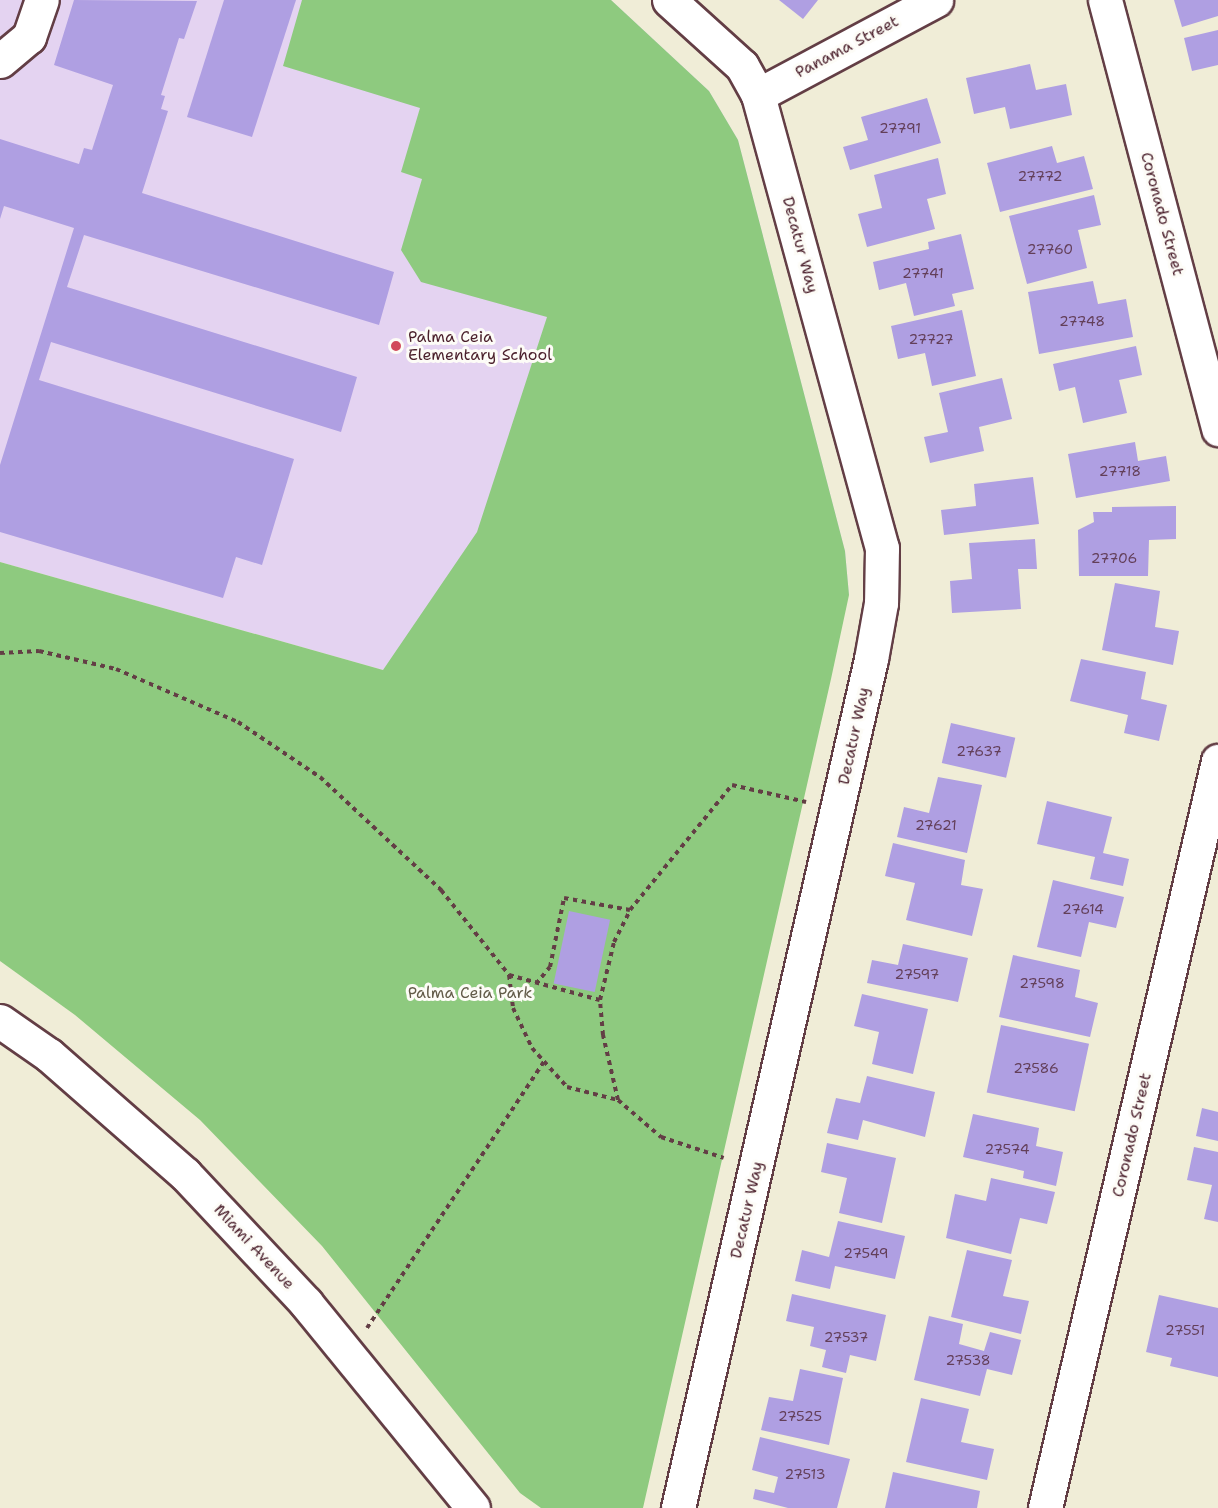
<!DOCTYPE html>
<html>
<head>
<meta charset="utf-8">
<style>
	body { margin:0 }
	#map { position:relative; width:1218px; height:1508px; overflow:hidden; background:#f0edd7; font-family:"Shantell Sans",sans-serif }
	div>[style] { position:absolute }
	.built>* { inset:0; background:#e4d3f1 }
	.green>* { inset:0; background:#8eca7f }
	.building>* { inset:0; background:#af9fe2; transform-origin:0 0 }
	.path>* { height:4px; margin-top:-2px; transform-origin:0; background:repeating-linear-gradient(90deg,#633e45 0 4.5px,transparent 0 9px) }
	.roads { filter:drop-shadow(2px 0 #633e45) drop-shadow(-2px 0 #633e45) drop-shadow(0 2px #633e45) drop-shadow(0 -2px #633e45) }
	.minor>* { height:33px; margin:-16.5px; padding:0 16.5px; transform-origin:16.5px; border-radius:16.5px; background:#fff }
	.dots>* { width:16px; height:16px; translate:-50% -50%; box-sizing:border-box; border:3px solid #fdfcf7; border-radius:50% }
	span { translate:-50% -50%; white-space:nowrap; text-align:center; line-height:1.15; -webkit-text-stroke:6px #fdfcf7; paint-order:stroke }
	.number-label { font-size:14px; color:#633f59 }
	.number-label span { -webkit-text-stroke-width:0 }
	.street-label { font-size:16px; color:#4a1f2b }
	.poi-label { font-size:16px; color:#4a1f2b }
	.left { translate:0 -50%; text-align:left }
	.park-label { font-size:16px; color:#625b48 }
</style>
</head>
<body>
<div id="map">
	<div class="built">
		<i style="clip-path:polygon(0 0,611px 0,709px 91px,738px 140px,845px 551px,849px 595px,383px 670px,0 562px)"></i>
	</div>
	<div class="green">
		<i style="clip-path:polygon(302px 0,611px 0,709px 91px,738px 140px,845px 551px,849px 595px,831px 679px,643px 1508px,541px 1508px,520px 1493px,322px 1246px,200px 1120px,75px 1015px,0 961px,0 562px,383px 670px,477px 532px,547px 317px,421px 282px,401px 250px,422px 179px,401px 172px,420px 108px,283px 66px)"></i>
	</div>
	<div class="building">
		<i style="clip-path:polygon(74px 0,197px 1px,184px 39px,179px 38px,161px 95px,165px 96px,161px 109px,168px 111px,142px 193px,394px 272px,379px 325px,84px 235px,67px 287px,357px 377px,341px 432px,51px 342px,39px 380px,294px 459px,262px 565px,236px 557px,223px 598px,0 532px,0 465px,74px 228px,4px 206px,0 219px,0 139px,79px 164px,84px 148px,92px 150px,113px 85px,54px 65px)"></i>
		<i style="clip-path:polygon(224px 0,296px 0,252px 137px,187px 117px)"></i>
		<i style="clip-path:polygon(779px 0,818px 0,803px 19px)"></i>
		<i style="clip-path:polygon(1174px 0,1218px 0,1218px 16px,1182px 27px)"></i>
		<i style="clip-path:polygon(1218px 30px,1218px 65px,1192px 71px,1184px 38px)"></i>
		<i style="clip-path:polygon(1030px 64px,1036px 90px,1066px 84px,1072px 115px,1010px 129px,1005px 107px,974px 114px,966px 78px)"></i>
		<i style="clip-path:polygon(927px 98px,941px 143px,850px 170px,843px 147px,868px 140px,861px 117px)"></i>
		<i style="clip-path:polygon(1052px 146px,1057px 163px,1084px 156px,1093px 189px,1000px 212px,987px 163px)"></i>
		<i style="clip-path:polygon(938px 158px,946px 194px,927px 199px,935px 229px,867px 247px,858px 214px,882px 208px,874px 175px)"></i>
		<i style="clip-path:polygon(1094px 195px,1101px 225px,1078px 230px,1087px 268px,1027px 284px,1009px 216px)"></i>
		<i style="clip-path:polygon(961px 234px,974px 289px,952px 294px,955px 306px,914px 316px,906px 283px,879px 290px,873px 262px,929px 249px,928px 242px)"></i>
		<i style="clip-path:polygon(1093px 281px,1098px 304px,1126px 299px,1133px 337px,1039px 354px,1028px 292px)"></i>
		<i style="clip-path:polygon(962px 310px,976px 376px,932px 386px,925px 353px,898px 359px,891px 326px)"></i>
		<i style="clip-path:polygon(1136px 346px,1142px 375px,1119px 380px,1127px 413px,1083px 423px,1075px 387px,1059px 391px,1053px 364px)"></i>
		<i style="clip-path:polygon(1002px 378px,1012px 419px,979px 427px,984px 451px,930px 463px,924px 437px,948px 432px,939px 393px)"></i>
		<i style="clip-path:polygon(1135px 442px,1138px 461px,1166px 456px,1170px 481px,1076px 498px,1068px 454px)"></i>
		<i style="clip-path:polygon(1033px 477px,1039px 524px,944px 535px,941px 510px,976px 506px,974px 484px)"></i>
		<i style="clip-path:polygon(1176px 506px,1176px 539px,1149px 540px,1148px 576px,1079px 576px,1078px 530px,1094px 522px,1093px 512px,1112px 512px,1112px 507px)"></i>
		<i style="clip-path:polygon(1035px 539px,1037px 569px,1018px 569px,1021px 609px,952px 613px,950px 581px,972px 579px,969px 543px)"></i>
		<i style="clip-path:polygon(1115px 583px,1160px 591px,1155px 627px,1179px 631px,1173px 665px,1102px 650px)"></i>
		<i style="clip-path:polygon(1081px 659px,1146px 672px,1141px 699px,1167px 705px,1159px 741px,1124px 733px,1128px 715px,1070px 701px)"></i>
		<i style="left:951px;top:723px;width:66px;height:41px;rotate:13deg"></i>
		<i style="clip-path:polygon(938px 777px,982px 785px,967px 853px,897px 837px,904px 807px,929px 813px)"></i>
		<i style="clip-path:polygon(1047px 801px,1112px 817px,1103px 853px,1129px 859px,1123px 886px,1090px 879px,1095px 857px,1037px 844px)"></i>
		<i style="clip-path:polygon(893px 843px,965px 860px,961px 885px,983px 889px,972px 936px,906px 920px,915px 883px,885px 876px)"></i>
		<i style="clip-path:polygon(1053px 880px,1124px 897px,1116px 928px,1089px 922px,1081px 957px,1037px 947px)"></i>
		<i style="left:569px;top:911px;width:42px;height:74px;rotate:12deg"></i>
		<i style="clip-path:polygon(903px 944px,968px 958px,958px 1002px,867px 983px,872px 960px,898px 965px)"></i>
		<i style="clip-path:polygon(1013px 955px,1080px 970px,1075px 997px,1098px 1003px,1090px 1037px,999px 1017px)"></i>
		<i style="clip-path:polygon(862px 994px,928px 1009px,913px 1074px,872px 1064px,879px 1032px,854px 1026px)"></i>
		<i style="left:1001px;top:1025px;width:90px;height:69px;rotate:12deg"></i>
		<i style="clip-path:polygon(867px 1076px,935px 1092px,925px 1137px,863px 1120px,858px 1140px,827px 1133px,836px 1098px,860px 1103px)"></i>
		<i style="clip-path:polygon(1202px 1108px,1218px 1112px,1218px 1141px,1196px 1136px)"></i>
		<i style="clip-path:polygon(973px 1114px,1039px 1128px,1036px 1146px,1063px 1152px,1056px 1186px,1023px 1178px,1024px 1171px,963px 1157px)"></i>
		<i style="clip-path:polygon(827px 1143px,896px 1158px,882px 1223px,839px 1213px,847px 1178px,821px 1172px)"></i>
		<i style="clip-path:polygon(1194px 1147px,1218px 1152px,1218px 1222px,1204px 1219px,1212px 1185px,1187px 1180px)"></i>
		<i style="clip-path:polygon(991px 1178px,1055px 1192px,1047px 1224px,1020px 1218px,1011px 1254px,946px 1238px,955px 1194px,986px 1201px)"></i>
		<i style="clip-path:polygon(838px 1221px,905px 1236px,895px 1279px,835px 1266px,830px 1289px,795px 1281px,802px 1250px,829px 1257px)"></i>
		<i style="clip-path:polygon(967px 1250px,1012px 1260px,1003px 1296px,1029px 1301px,1021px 1334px,951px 1317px)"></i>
		<i style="clip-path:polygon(792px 1294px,886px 1315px,876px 1361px,850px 1355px,846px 1373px,822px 1367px,826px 1350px,810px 1346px,814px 1327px,786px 1321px)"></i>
		<i style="clip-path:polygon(1159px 1295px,1218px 1308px,1218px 1377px,1170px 1366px,1172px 1358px,1146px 1352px)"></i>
		<i style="clip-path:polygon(929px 1316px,963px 1324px,959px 1344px,984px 1351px,990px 1332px,1021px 1340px,1012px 1375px,987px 1369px,980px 1396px,914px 1380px)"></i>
		<i style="clip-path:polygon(800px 1369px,843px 1378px,829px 1445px,761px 1430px,769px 1397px,793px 1401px)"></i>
		<i style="clip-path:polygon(921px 1398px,969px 1409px,961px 1442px,994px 1449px,987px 1480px,906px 1462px)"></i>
		<i style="clip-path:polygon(760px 1437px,850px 1459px,837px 1508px,788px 1508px,753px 1499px,755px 1489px,774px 1493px,778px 1477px,752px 1470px)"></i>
		<i style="clip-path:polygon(893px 1472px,980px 1491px,977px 1508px,885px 1508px)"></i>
	</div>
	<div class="path">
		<i style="left:0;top:653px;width:39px;rotate:-3deg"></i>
		<i style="left:39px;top:651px;width:79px;rotate:13.2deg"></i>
		<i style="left:116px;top:669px;width:133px;rotate:23.5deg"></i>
		<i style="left:238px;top:722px;width:99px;rotate:33.9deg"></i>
		<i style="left:320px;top:777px;width:166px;rotate:43deg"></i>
		<i style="left:441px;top:890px;width:109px;rotate:51.3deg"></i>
		<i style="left:509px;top:975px;width:33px;rotate:83deg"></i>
		<i style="left:513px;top:1008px;width:44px;rotate:64.6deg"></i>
		<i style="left:532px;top:1048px;width:52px;rotate:48.1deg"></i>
		<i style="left:567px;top:1087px;width:53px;rotate:14.3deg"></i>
		<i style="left:618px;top:1100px;width:57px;rotate:40.7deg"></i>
		<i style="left:661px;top:1137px;width:66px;rotate:18.4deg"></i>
		<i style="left:509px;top:975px;width:94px;rotate:15.4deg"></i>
		<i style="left:536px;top:984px;width:22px;rotate:-51deg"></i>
		<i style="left:550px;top:967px;width:70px;rotate:-78.5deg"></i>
		<i style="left:564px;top:898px;width:67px;rotate:10.3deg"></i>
		<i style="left:618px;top:1100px;width:67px;rotate:-103deg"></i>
		<i style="left:603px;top:1035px;width:35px;rotate:-95deg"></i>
		<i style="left:600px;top:1000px;width:60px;rotate:-76.4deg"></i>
		<i style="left:614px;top:942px;width:36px;rotate:-63deg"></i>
		<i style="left:630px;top:910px;width:161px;rotate:-50.8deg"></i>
		<i style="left:732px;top:785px;width:76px;rotate:12.9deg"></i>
		<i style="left:367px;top:1328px;width:320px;rotate:-56.4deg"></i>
	</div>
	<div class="roads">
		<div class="minor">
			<i style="left:669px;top:0;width:98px;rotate:42.1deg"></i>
			<i style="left:742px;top:66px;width:33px;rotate:61deg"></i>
			<i style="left:758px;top:95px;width:470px;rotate:74.7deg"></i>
			<i style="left:882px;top:548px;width:55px;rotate:91deg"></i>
			<i style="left:881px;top:603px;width:57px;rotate:100.1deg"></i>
			<i style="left:871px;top:659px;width:871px;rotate:102.81deg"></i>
			<i style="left:1105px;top:0;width:444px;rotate:75.2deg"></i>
			<i style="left:0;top:61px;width:38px;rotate:-40deg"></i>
			<i style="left:29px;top:37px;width:39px;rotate:-71deg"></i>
			<i style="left:758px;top:95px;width:202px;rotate:-28.1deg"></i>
			<i style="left:0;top:1021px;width:60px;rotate:34.8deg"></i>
			<i style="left:49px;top:1055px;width:181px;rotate:41.2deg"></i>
			<i style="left:185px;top:1174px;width:177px;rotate:46.8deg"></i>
			<i style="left:306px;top:1303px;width:264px;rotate:50.8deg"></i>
			<i style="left:1045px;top:1508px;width:767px;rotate:-76.96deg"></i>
		</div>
	</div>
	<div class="dots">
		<i style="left:396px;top:346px;background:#d1495b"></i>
	</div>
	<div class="number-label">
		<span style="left:900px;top:128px">27791</span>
		<span style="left:1040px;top:176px">27772</span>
		<span style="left:1050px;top:249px">27760</span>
		<span style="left:923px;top:273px">27741</span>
		<span style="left:1082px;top:321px">27748</span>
		<span style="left:931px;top:339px">27727</span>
		<span style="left:1120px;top:471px">27718</span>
		<span style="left:1114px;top:558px">27706</span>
		<span style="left:979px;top:751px">27637</span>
		<span style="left:936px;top:825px">27621</span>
		<span style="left:1083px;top:909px">27614</span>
		<span style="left:917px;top:974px">27597</span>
		<span style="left:1042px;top:983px">27598</span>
		<span style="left:1036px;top:1068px">27586</span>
		<span style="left:1007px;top:1149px">27574</span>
		<span style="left:866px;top:1253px">27549</span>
		<span style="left:1185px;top:1330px">27551</span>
		<span style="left:846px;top:1337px">27537</span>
		<span style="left:968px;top:1360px">27538</span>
		<span style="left:800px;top:1416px">27525</span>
		<span style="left:805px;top:1474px">27513</span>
	</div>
	<div class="street-label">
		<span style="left:847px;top:47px;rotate:-28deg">Panama Street</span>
		<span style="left:1162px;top:214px;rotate:75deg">Coronado Street</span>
		<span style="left:800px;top:245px;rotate:75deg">Decatur Way</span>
		<span style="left:854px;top:736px;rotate:-78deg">Decatur Way</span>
		<span style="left:1132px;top:1135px;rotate:-77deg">Coronado Street</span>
		<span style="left:747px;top:1210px;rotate:-77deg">Decatur Way</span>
		<span style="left:254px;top:1247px;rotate:47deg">Miami Avenue</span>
	</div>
	<div class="poi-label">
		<span class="left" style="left:408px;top:346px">Palma Ceia<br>Elementary School</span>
	</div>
	<div class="park-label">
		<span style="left:470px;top:993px">Palma Ceia Park</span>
	</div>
</div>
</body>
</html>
